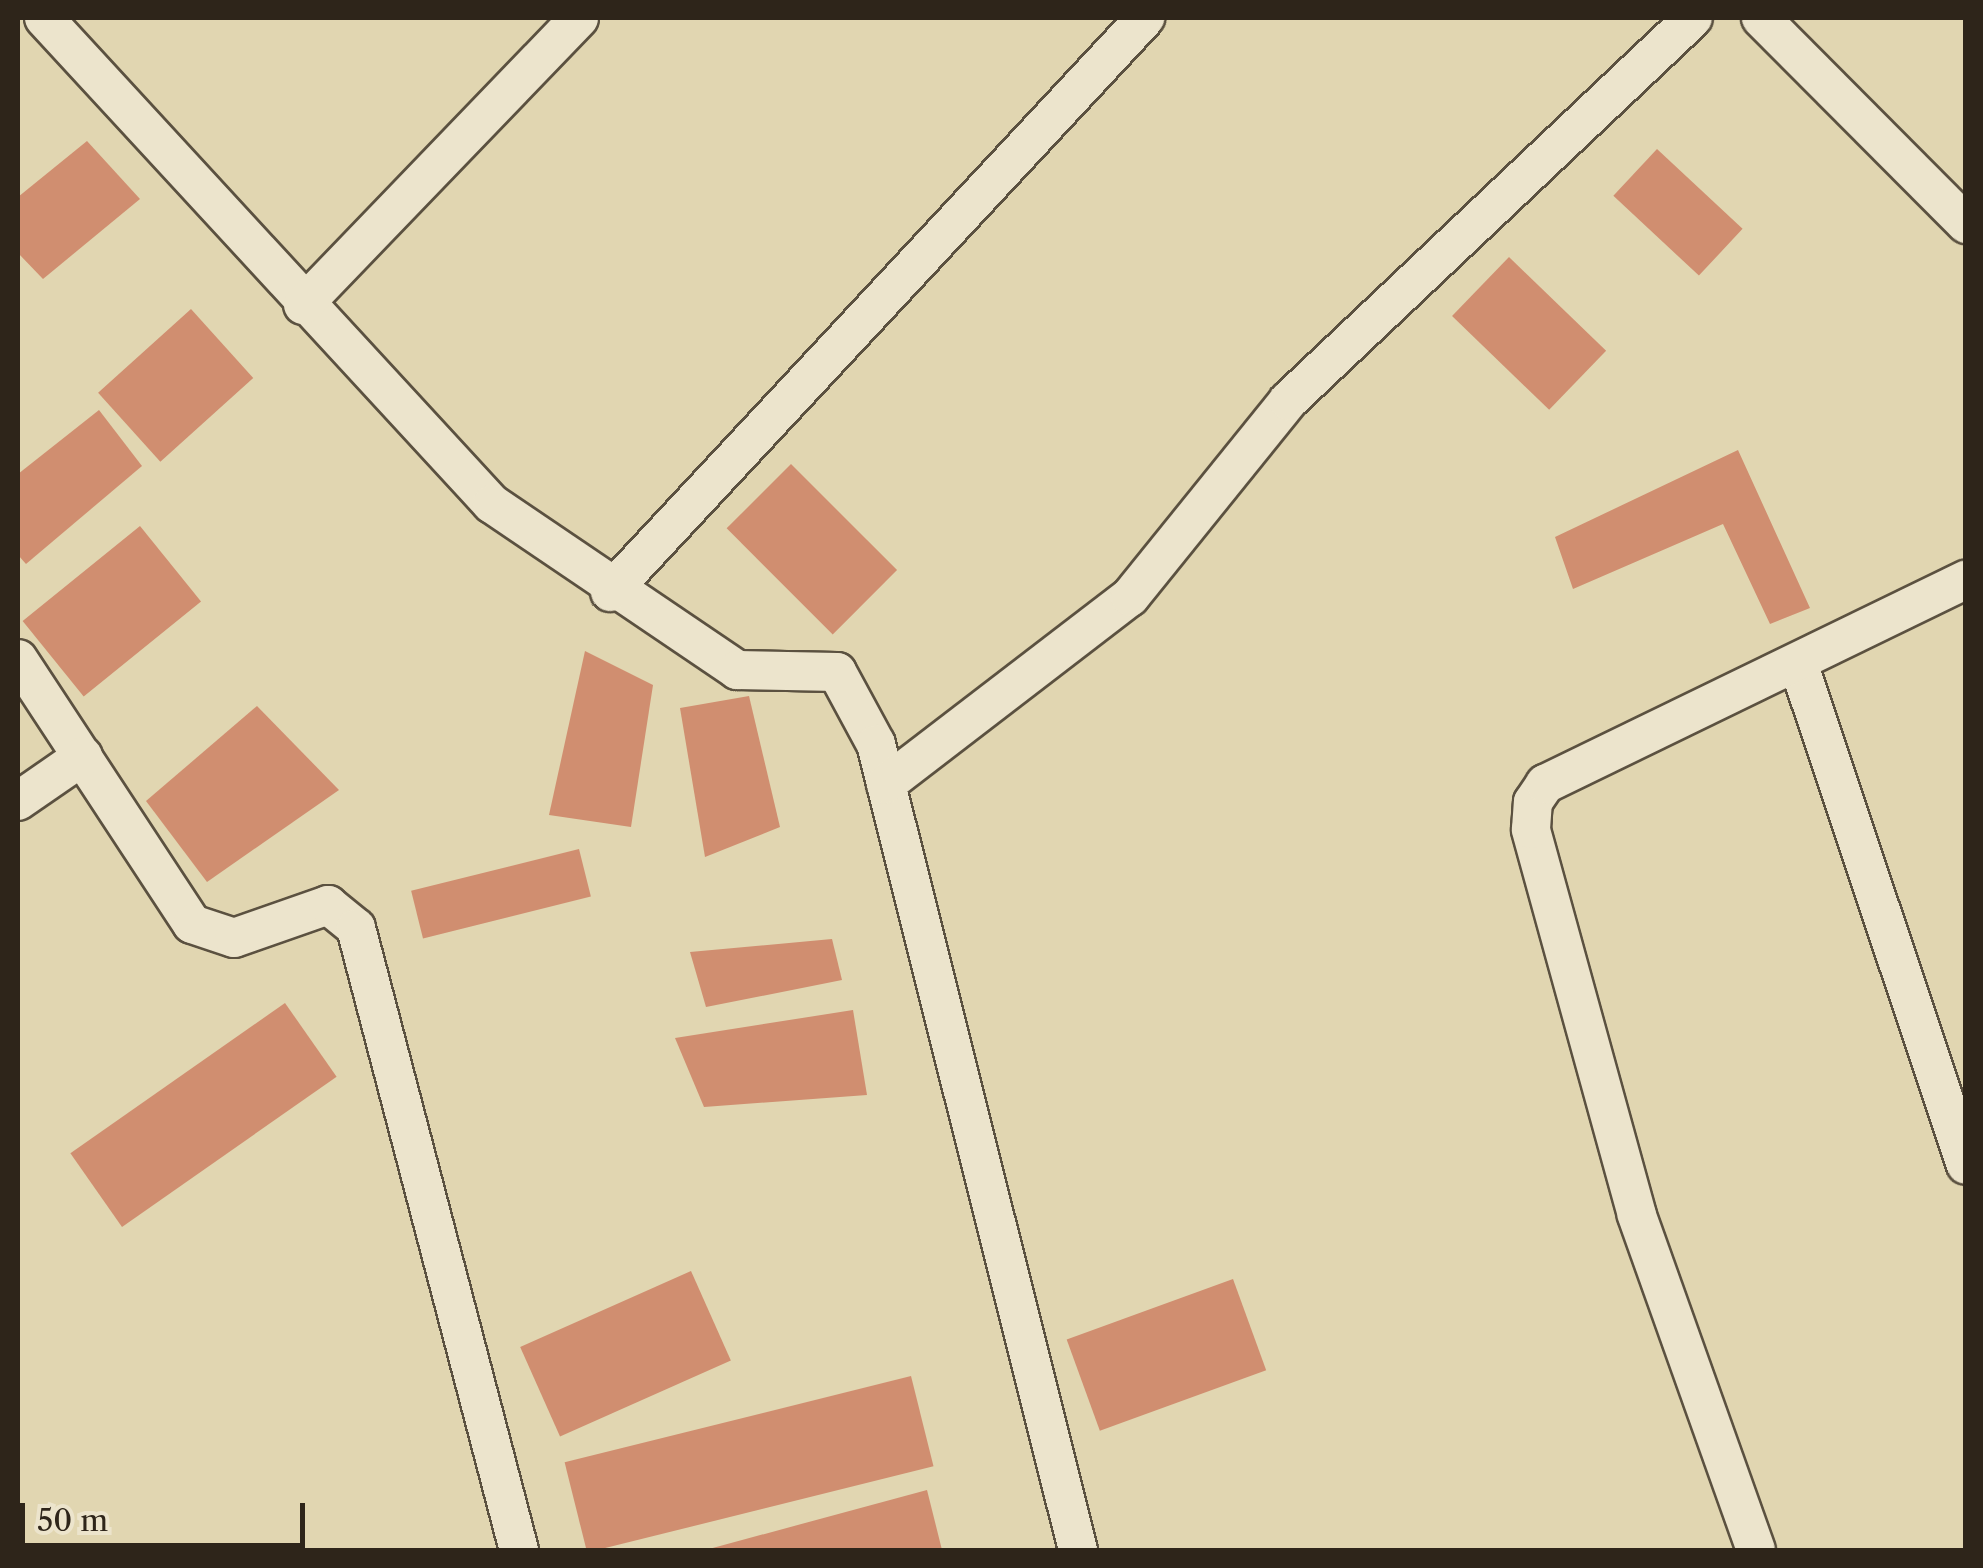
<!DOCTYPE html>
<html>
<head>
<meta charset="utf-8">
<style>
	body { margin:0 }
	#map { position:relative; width:1983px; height:1568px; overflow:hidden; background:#e1d6b1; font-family:"Libre Caslon Text",serif }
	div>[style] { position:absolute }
	.building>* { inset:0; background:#d08e70; transform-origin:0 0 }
	.roads { filter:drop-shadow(2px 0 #5b5140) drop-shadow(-2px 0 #5b5140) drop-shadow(0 2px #5b5140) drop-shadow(0 -2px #5b5140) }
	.street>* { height:38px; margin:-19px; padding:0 19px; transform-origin:19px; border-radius:19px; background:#ece4cc }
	span { translate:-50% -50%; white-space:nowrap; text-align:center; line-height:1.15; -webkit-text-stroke:9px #ece4cc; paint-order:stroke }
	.frame { position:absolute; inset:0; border:20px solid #2e251a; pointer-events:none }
	.scale { position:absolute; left:20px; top:1503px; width:285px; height:45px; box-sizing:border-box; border:5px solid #2e251a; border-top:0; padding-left:12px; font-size:30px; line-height:35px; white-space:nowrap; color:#2e251a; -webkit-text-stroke:8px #ece4cc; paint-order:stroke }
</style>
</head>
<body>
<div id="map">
	<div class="building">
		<i style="clip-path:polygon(87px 141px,140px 199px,43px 279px,18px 253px,18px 197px)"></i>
		<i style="left:1657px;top:149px;width:117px;height:64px;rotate:43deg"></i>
		<i style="left:1509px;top:257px;width:135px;height:82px;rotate:44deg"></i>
		<i style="left:191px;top:309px;width:93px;height:125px;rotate:48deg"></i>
		<i style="clip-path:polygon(99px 410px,142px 466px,26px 564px,18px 555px,18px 474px)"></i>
		<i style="clip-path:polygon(1738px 450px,1810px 608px,1770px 624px,1723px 524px,1573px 589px,1555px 537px)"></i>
		<i style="left:791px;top:464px;width:150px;height:91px;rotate:45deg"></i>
		<i style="left:140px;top:526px;width:97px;height:151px;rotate:51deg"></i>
		<i style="clip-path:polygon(585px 651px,653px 685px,631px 827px,549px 815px)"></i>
		<i style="clip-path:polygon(749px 696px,780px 827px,705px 857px,680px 708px)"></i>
		<i style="clip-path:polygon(257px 706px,339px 790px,207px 882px,146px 801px)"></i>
		<i style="left:579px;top:849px;width:49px;height:173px;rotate:76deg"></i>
		<i style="clip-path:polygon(832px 939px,842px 980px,706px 1007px,690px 952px)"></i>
		<i style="left:285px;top:1003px;width:90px;height:262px;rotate:55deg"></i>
		<i style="clip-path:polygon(853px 1010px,867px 1095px,704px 1107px,675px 1038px)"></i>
		<i style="left:691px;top:1271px;width:98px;height:187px;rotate:66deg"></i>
		<i style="left:1233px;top:1279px;width:97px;height:177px;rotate:70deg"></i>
		<i style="left:911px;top:1376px;width:93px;height:357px;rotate:76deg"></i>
		<i style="clip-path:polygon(927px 1490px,942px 1550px,709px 1550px,709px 1549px)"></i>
	</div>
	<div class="roads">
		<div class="street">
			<i style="left:44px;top:18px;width:661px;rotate:47.33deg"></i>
			<i style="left:492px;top:504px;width:296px;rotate:34.1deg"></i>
			<i style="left:737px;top:670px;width:100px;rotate:1.1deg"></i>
			<i style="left:837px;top:672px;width:82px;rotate:61.6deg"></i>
			<i style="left:876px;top:744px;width:831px;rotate:75.93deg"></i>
			<i style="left:1761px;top:18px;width:291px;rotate:45.1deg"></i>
			<i style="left:303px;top:305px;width:398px;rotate:-46.1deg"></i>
			<i style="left:610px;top:592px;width:785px;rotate:-47.01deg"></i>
			<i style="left:18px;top:659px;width:317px;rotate:56.7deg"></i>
			<i style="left:192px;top:924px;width:44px;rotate:18.4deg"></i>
			<i style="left:234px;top:938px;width:100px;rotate:-19.3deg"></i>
			<i style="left:328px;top:905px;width:36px;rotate:39deg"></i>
			<i style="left:356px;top:928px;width:643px;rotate:75.32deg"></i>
			<i style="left:1798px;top:663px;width:529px;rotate:71.5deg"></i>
			<i style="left:886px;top:784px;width:307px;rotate:-37.5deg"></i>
			<i style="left:1130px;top:597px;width:252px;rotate:-51.1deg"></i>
			<i style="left:1288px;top:401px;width:557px;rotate:-43.4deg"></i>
			<i style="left:18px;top:801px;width:79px;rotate:-34.7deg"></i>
			<i style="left:1756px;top:1550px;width:356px;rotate:-109.6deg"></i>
			<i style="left:1637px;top:1215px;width:400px;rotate:-105.4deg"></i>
			<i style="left:1531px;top:829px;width:27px;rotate:-86deg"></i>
			<i style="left:1533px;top:802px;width:22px;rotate:-56deg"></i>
			<i style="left:1545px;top:784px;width:468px;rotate:-25.9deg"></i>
		</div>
	</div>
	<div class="frame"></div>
	<div class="scale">50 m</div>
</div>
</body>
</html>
